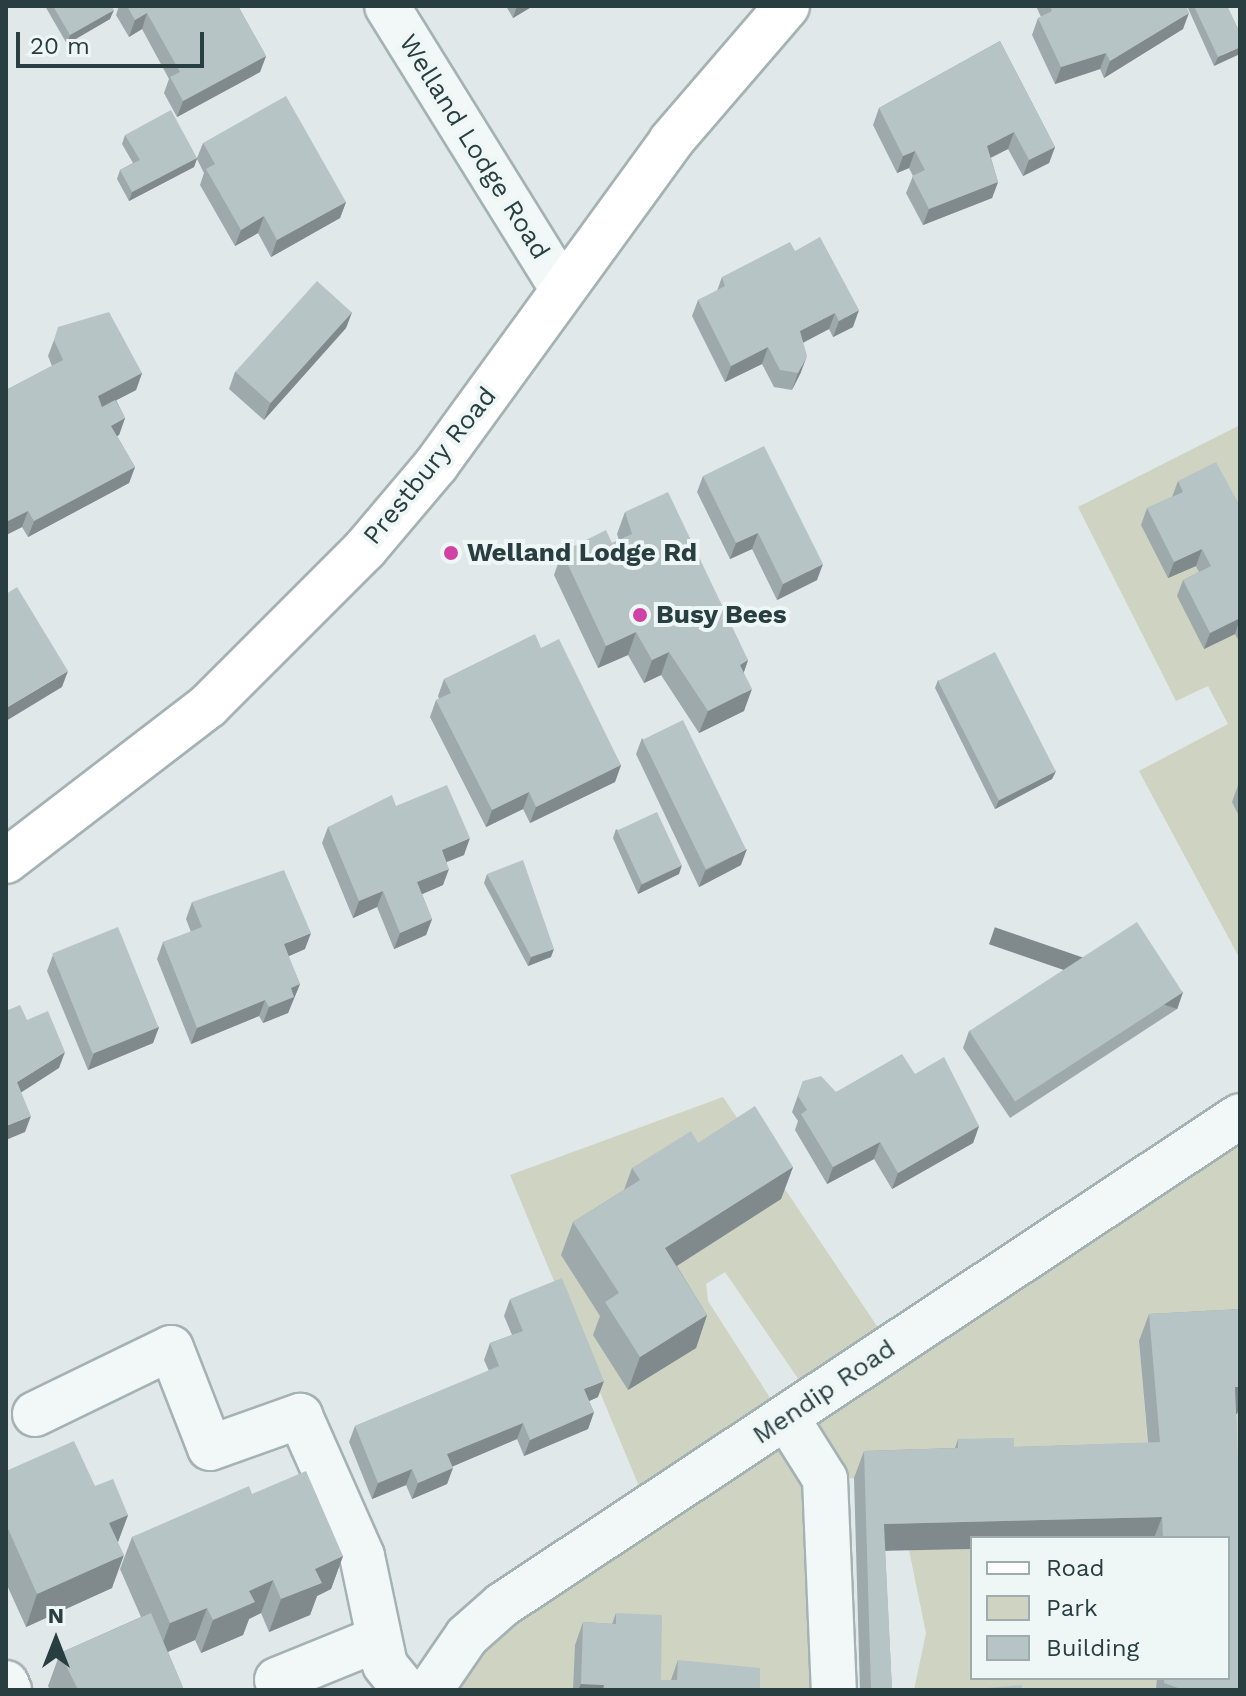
<!DOCTYPE html>
<html>
<head>
<meta charset="utf-8">
<style>
	body { margin:0 }
	#map { position:relative; width:1246px; height:1696px; overflow:hidden; background:#e0e8e9; font-family:"Work Sans",sans-serif }
	div>[style] { position:absolute }
	.green>* { inset:0; background:#cfd3c1 }
	.roads { filter:drop-shadow(2px 0 #a5b2b3) drop-shadow(-2px 0 #a5b2b3) drop-shadow(0 2px #a5b2b3) drop-shadow(0 -2px #a5b2b3) }
	.minor>* { height:44px; margin:-22px; padding:0 22px; transform-origin:22px; border-radius:22px; background:#f2f7f7 }
	.major>* { height:44px; margin:-22px; padding:0 22px; transform-origin:22px; border-radius:22px; background:#fff }
	.wall>* { inset:0; background:#9da9aa }
	.shaded-wall>* { inset:0; background:#80898b; transform-origin:0 0 }
	.building>* { inset:0; background:#b7c4c6; transform-origin:0 0 }
	.dots>* { width:22px; height:22px; translate:-50% -50%; box-sizing:border-box; border:4px solid #eff6f6; border-radius:50% }
	span { translate:-50% -50%; white-space:nowrap; text-align:center; line-height:1.15; -webkit-text-stroke:8px #eff6f6; paint-order:stroke }
	.street-label { font-size:26px; color:#283e40 }
	.poi-label { font-size:26px; color:#283e40; font-weight:700 }
	.left { translate:0 -50%; text-align:left }
	.frame { position:absolute; inset:0; border:8px solid #283e40; pointer-events:none }
	.legend { position:absolute; left:970px; top:1536px; width:260px; height:144px; box-sizing:border-box; background:#eff6f6; border:2px solid #9facad; margin:0; padding:10px 14px; list-style:none; font-size:24px; color:#283e40 }
	.legend li { display:flex; align-items:center; gap:16px; height:40px }
	.legend b { width:40px; border:2px solid #9facad }
	.north { position:absolute; left:16px; top:1600px; width:80px; height:80px; -webkit-text-stroke:6px #eff6f6; paint-order:stroke; rotate:0deg; font-size:22px; font-weight:700; line-height:32px; text-align:center; color:#283e40 }
	.north::after { content:''; display:block; margin:auto; width:28px; height:36px; background:#283e40; clip-path:polygon(50% 0,100% 100%,50% 72%,0 100%) }
	.scale { position:absolute; left:16px; top:32px; width:188px; height:36px; box-sizing:border-box; border:4px solid #283e40; border-top:0; padding-left:10px; font-size:24px; line-height:28px; white-space:nowrap; color:#283e40; -webkit-text-stroke:6px #eff6f6; paint-order:stroke }
</style>
</head>
<body>
<div id="map">
	<div class="green">
		<i style="clip-path:polygon(1240px 425px,1240px 959px,1139px 771px,1228px 724px,1208px 686px,1176px 701px,1078px 507px)"></i>
		<i style="clip-path:polygon(evenodd,723px 1097px,891px 1347px,1240px 1116px,1240px 1589px,1225px 1414px,1139px 1341px,1150px 1470px,825px 1479px,834px 1690px,430px 1690px,648px 1508px,510px 1175px,723px 1097px,725px 1272px,812px 1399px,783px 1418px,708px 1301px,706px 1284px,725px 1272px)"></i>
		<i style="clip-path:polygon(972px 1549px,972px 1678px,1157px 1678px,1156px 1690px,914px 1690px,926px 1633px,909px 1550px)"></i>
	</div>
	<div class="roads">
		<div class="minor">
			<i style="left:387px;top:6px;width:331px;rotate:58.2deg"></i>
			<i style="left:35px;top:1414px;width:151px;rotate:-25.9deg"></i>
			<i style="left:171px;top:1348px;width:107px;rotate:68.7deg"></i>
			<i style="left:210px;top:1448px;width:96px;rotate:-19.6deg"></i>
			<i style="left:300px;top:1416px;width:153px;rotate:66.1deg"></i>
			<i style="left:362px;top:1556px;width:111px;rotate:78.1deg"></i>
			<i style="left:385px;top:1665px;width:32px;rotate:51deg"></i>
			<i style="left:786px;top:1417px;width:73px;rotate:57.8deg"></i>
			<i style="left:825px;top:1479px;width:211px;rotate:87.6deg"></i>
			<i style="left:277px;top:1680px;width:109px;rotate:-22.1deg"></i>
			<i style="left:6px;top:1683px;width:8px;rotate:67deg"></i>
			<i style="left:430px;top:1690px;width:65px;rotate:-55.6deg"></i>
			<i style="left:467px;top:1636px;width:47px;rotate:-41.5deg"></i>
			<i style="left:502px;top:1605px;width:885px;rotate:-33.53deg"></i>
		</div>
		<div class="major">
			<i style="left:6px;top:861px;width:255px;rotate:-37.5deg"></i>
			<i style="left:208px;top:706px;width:222px;rotate:-45deg"></i>
			<i style="left:365px;top:549px;width:110px;rotate:-49.8deg"></i>
			<i style="left:436px;top:465px;width:400px;rotate:-54deg"></i>
			<i style="left:671px;top:141px;width:178px;rotate:-49.3deg"></i>
		</div>
	</div>
	<div class="wall">
		<i style="clip-path:polygon(45px 6px,111px 6px,110px 19px,67px 44px)"></i>
		<i style="clip-path:polygon(119px 6px,238px 6px,266px 56px,260px 72px,177px 117px,164px 93px,169px 79px,142px 29px,129px 37px,116px 15px)"></i>
		<i style="clip-path:polygon(506px 6px,533px 6px,513px 18px)"></i>
		<i style="clip-path:polygon(1036px 6px,1186px 6px,1183px 29px,1104px 78px,1100px 69px,1055px 84px,1032px 35px,1038px 18px,1041px 17px)"></i>
		<i style="clip-path:polygon(1187px 6px,1227px 6px,1240px 33px,1214px 66px)"></i>
		<i style="clip-path:polygon(1000px 41px,1055px 147px,1049px 163px,1023px 176px,1008px 149px,991px 158px,998px 182px,992px 198px,923px 225px,906px 193px,913px 176px,909px 168px,897px 173px,873px 125px,879px 108px)"></i>
		<i style="clip-path:polygon(125px 135px,197px 158px,203px 143px,346px 202px,340px 218px,271px 257px,258px 233px,235px 246px,200px 185px,204px 173px,197px 159px,194px 167px,129px 201px,117px 179px,120px 170px,133px 163px,122px 144px)"></i>
		<i style="clip-path:polygon(795px 251px,853px 327px,833px 337px,829px 329px,803px 343px,801px 372px,792px 390px,774px 387px,762px 364px,725px 382px,692px 316px,698px 300px,717px 291px,722px 277px)"></i>
		<i style="clip-path:polygon(352px 312px,346px 328px,264px 420px,229px 389px,235px 372px)"></i>
		<i style="clip-path:polygon(54px 340px,142px 373px,136px 390px,116px 400px,125px 418px,119px 435px,117px 436px,135px 467px,129px 483px,28px 537px,22px 527px,6px 535px,6px 390px,52px 366px,48px 356px)"></i>
		<i style="clip-path:polygon(703px 476px,817px 580px,777px 600px,752px 549px,730px 559px,697px 492px)"></i>
		<i style="clip-path:polygon(1178px 481px,1240px 506px,1240px 643px,1235px 634px,1204px 649px,1177px 596px,1183px 580px,1199px 572px,1196px 566px,1168px 578px,1141px 525px,1147px 508px,1172px 497px)"></i>
		<i style="clip-path:polygon(625px 512px,748px 660px,744px 672px,744px 711px,699px 733px,661px 675px,644px 683px,628px 655px,598px 668px,554px 575px,562px 552px,612px 543px,619px 540px,617px 534px)"></i>
		<i style="clip-path:polygon(541px 648px,621px 765px,615px 782px,530px 823px,523px 809px,486px 827px,430px 717px,436px 700px,439px 699px,438px 696px,444px 679px)"></i>
		<i style="clip-path:polygon(938px 680px,1056px 771px,1052px 779px,995px 809px,935px 688px)"></i>
		<i style="clip-path:polygon(642px 738px,741px 865px,699px 887px,636px 754px)"></i>
		<i style="clip-path:polygon(1240px 780px,1240px 818px,1232px 802px)"></i>
		<i style="clip-path:polygon(396px 806px,464px 855px,447px 862px,443px 885px,422px 894px,432px 919px,426px 935px,394px 949px,377px 907px,353px 918px,322px 843px,328px 827px)"></i>
		<i style="clip-path:polygon(616px 829px,679px 874px,638px 894px,613px 838px)"></i>
		<i style="clip-path:polygon(487px 874px,551px 957px,528px 966px,484px 883px)"></i>
		<i style="clip-path:polygon(192px 902px,305px 949px,288px 956px,300px 984px,288px 1013px,263px 1023px,259px 1016px,191px 1044px,157px 959px,163px 942px,191px 932px,186px 919px)"></i>
		<i style="clip-path:polygon(53px 955px,159px 1027px,153px 1043px,88px 1070px,47px 971px)"></i>
		<i style="clip-path:polygon(1183px 992px,1177px 1009px,1010px 1118px,963px 1048px,969px 1031px)"></i>
		<i style="clip-path:polygon(915px 1074px,979px 1126px,973px 1143px,892px 1189px,874px 1159px,827px 1184px,795px 1130px,798px 1121px,792px 1112px,803px 1081px,836px 1092px)"></i>
		<i style="clip-path:polygon(698px 1143px,793px 1167px,781px 1199px,677px 1266px,707px 1315px,696px 1348px,628px 1390px,593px 1335px,600px 1316px,561px 1255px,573px 1222px,624px 1190px,632px 1168px)"></i>
		<i style="clip-path:polygon(510px 1299px,598px 1397px,589px 1401px,594px 1412px,588px 1429px,524px 1456px,517px 1439px,453px 1466px,447px 1484px,412px 1499px,406px 1485px,372px 1499px,349px 1442px,355px 1426px,489px 1371px,484px 1360px,490px 1343px,512px 1335px,504px 1316px)"></i>
		<i style="clip-path:polygon(1240px 1309px,1240px 1406px,1236px 1414px,1240px 1690px,1156px 1688px,1157px 1678px,1228px 1678px,1228px 1538px,972px 1538px,885px 1551px,892px 1690px,860px 1690px,854px 1478px,864px 1451px,955px 1448px,958px 1439px,1014px 1447px,1148px 1443px,1139px 1341px,1149px 1314px)"></i>
		<i style="clip-path:polygon(6px 1471px,95px 1486px,128px 1515px,118px 1542px,112px 1588px,26px 1627px,6px 1583px)"></i>
		<i style="clip-path:polygon(252px 1494px,343px 1556px,331px 1589px,317px 1596px,310px 1615px,269px 1632px,261px 1613px,249px 1619px,243px 1635px,201px 1653px,195px 1640px,168px 1652px,184px 1690px,50px 1690px,48px 1686px,60px 1653px,141px 1617px,120px 1569px,132px 1537px)"></i>
		<i style="clip-path:polygon(616px 1613px,661px 1680px,671px 1680px,678px 1660px,760px 1690px,573px 1690px,575px 1645px,583px 1622px,612px 1624px)"></i>
	</div>
	<div class="shaded-wall">
		<i style="clip-path:polygon(517px 6px,533px 6px,513px 18px)"></i>
		<i style="clip-path:polygon(114px 10px,110px 19px,67px 44px,70px 35px)"></i>
		<i style="clip-path:polygon(147px 13px,142px 29px,129px 37px,135px 20px)"></i>
		<i style="clip-path:polygon(1189px 13px,1183px 29px,1104px 78px,1110px 61px)"></i>
		<i style="clip-path:polygon(1240px 47px,1240px 54px,1214px 66px,1218px 57px)"></i>
		<i style="clip-path:polygon(1106px 53px,1100px 69px,1055px 84px,1061px 67px)"></i>
		<i style="clip-path:polygon(266px 56px,260px 72px,177px 117px,183px 101px)"></i>
		<i style="clip-path:polygon(1014px 132px,1008px 149px,981px 162px,987px 146px)"></i>
		<i style="clip-path:polygon(1055px 147px,1049px 163px,1023px 176px,1029px 160px)"></i>
		<i style="clip-path:polygon(915px 151px,909px 168px,897px 173px,903px 156px)"></i>
		<i style="clip-path:polygon(197px 158px,194px 167px,129px 201px,132px 192px)"></i>
		<i style="clip-path:polygon(998px 182px,992px 198px,923px 225px,929px 209px)"></i>
		<i style="clip-path:polygon(346px 202px,340px 218px,271px 257px,277px 240px)"></i>
		<i style="clip-path:polygon(264px 216px,258px 233px,235px 246px,241px 230px)"></i>
		<i style="clip-path:polygon(859px 310px,853px 327px,833px 337px,839px 321px)"></i>
		<i style="clip-path:polygon(352px 312px,346px 328px,264px 420px,270px 404px)"></i>
		<i style="clip-path:polygon(835px 313px,829px 329px,794px 347px,800px 331px)"></i>
		<i style="clip-path:polygon(768px 347px,762px 364px,725px 382px,731px 366px)"></i>
		<i style="clip-path:polygon(807px 356px,801px 372px,792px 390px,798px 373px)"></i>
		<i style="clip-path:polygon(142px 373px,136px 390px,92px 413px,98px 396px)"></i>
		<i style="clip-path:polygon(125px 418px,119px 435px,105px 442px,111px 426px)"></i>
		<i style="clip-path:polygon(135px 467px,129px 483px,28px 537px,34px 521px)"></i>
		<i style="clip-path:polygon(28px 511px,22px 527px,6px 535px,6px 522px)"></i>
		<i style="clip-path:polygon(758px 533px,752px 549px,730px 559px,736px 543px)"></i>
		<i style="clip-path:polygon(1202px 549px,1196px 566px,1168px 578px,1174px 562px)"></i>
		<i style="clip-path:polygon(823px 564px,817px 580px,777px 600px,783px 584px)"></i>
		<i style="clip-path:polygon(1240px 618px,1235px 634px,1204px 649px,1210px 633px)"></i>
		<i style="clip-path:polygon(636px 632px,628px 655px,598px 668px,606px 646px)"></i>
		<i style="clip-path:polygon(669px 652px,661px 675px,644px 683px,652px 660px)"></i>
		<i style="clip-path:polygon(748px 660px,740px 683px,740px 665px)"></i>
		<i style="clip-path:polygon(68px 671px,62px 687px,6px 721px,6px 708px)"></i>
		<i style="clip-path:polygon(752px 689px,744px 711px,699px 733px,708px 711px)"></i>
		<i style="clip-path:polygon(621px 765px,615px 782px,530px 823px,536px 807px)"></i>
		<i style="clip-path:polygon(1056px 771px,1052px 779px,995px 809px,999px 800px)"></i>
		<i style="clip-path:polygon(529px 792px,523px 809px,486px 827px,492px 810px)"></i>
		<i style="clip-path:polygon(470px 838px,464px 855px,436px 866px,442px 850px)"></i>
		<i style="clip-path:polygon(747px 849px,741px 865px,699px 887px,705px 871px)"></i>
		<i style="clip-path:polygon(682px 865px,679px 874px,638px 894px,641px 885px)"></i>
		<i style="clip-path:polygon(449px 869px,443px 885px,411px 899px,417px 882px)"></i>
		<i style="clip-path:polygon(383px 891px,377px 907px,353px 918px,359px 901px)"></i>
		<i style="clip-path:polygon(432px 919px,426px 935px,394px 949px,400px 933px)"></i>
		<i style="clip-path:polygon(311px 933px,305px 949px,278px 961px,284px 944px)"></i>
		<i style="clip-path:polygon(554px 949px,551px 957px,528px 966px,531px 957px)"></i>
		<i style="clip-path:polygon(300px 984px,288px 1013px,263px 1023px,269px 1007px,291px 988px)"></i>
		<i style="left:1183px;top:992px;width:18px;height:199px;rotate:109deg"></i>
		<i style="clip-path:polygon(265px 1000px,259px 1016px,191px 1044px,197px 1028px)"></i>
		<i style="clip-path:polygon(159px 1027px,153px 1043px,88px 1070px,94px 1053px)"></i>
		<i style="clip-path:polygon(65px 1052px,59px 1068px,11px 1099px,17px 1082px)"></i>
		<i style="clip-path:polygon(31px 1116px,25px 1132px,6px 1140px,6px 1126px)"></i>
		<i style="clip-path:polygon(979px 1126px,973px 1143px,892px 1189px,898px 1173px)"></i>
		<i style="clip-path:polygon(880px 1142px,874px 1159px,827px 1184px,833px 1167px)"></i>
		<i style="clip-path:polygon(793px 1167px,781px 1199px,653px 1281px,665px 1248px)"></i>
		<i style="clip-path:polygon(707px 1315px,696px 1348px,628px 1390px,640px 1357px)"></i>
		<i style="clip-path:polygon(604px 1381px,598px 1397px,578px 1406px,584px 1389px)"></i>
		<i style="clip-path:polygon(1235px 1387px,1240px 1387px,1240px 1406px,1237px 1414px,1225px 1414px)"></i>
		<i style="clip-path:polygon(594px 1412px,588px 1429px,524px 1456px,530px 1440px)"></i>
		<i style="clip-path:polygon(523px 1423px,517px 1439px,442px 1471px,447px 1454px)"></i>
		<i style="clip-path:polygon(453px 1468px,447px 1484px,412px 1499px,418px 1483px)"></i>
		<i style="clip-path:polygon(412px 1469px,406px 1485px,372px 1499px,378px 1483px)"></i>
		<i style="clip-path:polygon(128px 1515px,116px 1547px,109px 1523px)"></i>
		<i style="clip-path:polygon(1162px 1517px,1154px 1538px,972px 1538px,972px 1549px,874px 1551px,884px 1524px)"></i>
		<i style="clip-path:polygon(124px 1555px,112px 1588px,26px 1627px,37px 1594px)"></i>
		<i style="clip-path:polygon(343px 1556px,331px 1589px,317px 1596px,310px 1615px,269px 1632px,281px 1599px,315px 1569px)"></i>
		<i style="clip-path:polygon(273px 1580px,261px 1613px,249px 1619px,243px 1635px,201px 1653px,213px 1620px,249px 1591px)"></i>
		<i style="clip-path:polygon(207px 1608px,195px 1640px,158px 1656px,170px 1623px)"></i>
		<i style="clip-path:polygon(581px 1684px,604px 1685px,602px 1690px,578px 1690px)"></i>
	</div>
	<div class="building">
		<i style="clip-path:polygon(53px 6px,111px 6px,114px 10px,70px 35px)"></i>
		<i style="clip-path:polygon(127px 6px,238px 6px,266px 56px,183px 101px,170px 77px,180px 72px,147px 13px,135px 20px)"></i>
		<i style="clip-path:polygon(1050px 6px,1186px 6px,1189px 13px,1110px 61px,1106px 53px,1061px 67px,1038px 18px,1052px 11px)"></i>
		<i style="clip-path:polygon(1194px 6px,1227px 6px,1240px 33px,1240px 47px,1218px 57px)"></i>
		<i style="clip-path:polygon(1000px 41px,1055px 147px,1029px 160px,1014px 132px,987px 146px,998px 182px,929px 209px,912px 176px,925px 170px,915px 151px,903px 156px,879px 108px)"></i>
		<i style="clip-path:polygon(286px 96px,346px 202px,277px 240px,264px 216px,241px 230px,206px 169px,215px 164px,203px 143px)"></i>
		<i style="clip-path:polygon(171px 110px,197px 158px,132px 192px,120px 170px,140px 160px,125px 135px)"></i>
		<i style="clip-path:polygon(820px 237px,859px 310px,839px 321px,835px 313px,800px 331px,807px 356px,798px 373px,780px 370px,768px 347px,731px 366px,698px 300px,725px 286px,722px 277px,790px 242px,795px 251px)"></i>
		<i style="left:317px;top:281px;width:47px;height:122px;rotate:42deg"></i>
		<i style="clip-path:polygon(109px 312px,142px 373px,98px 396px,102px 407px,115px 400px,125px 418px,111px 426px,135px 467px,34px 521px,28px 511px,6px 522px,6px 390px,63px 360px,54px 340px,58px 327px)"></i>
		<i style="clip-path:polygon(764px 446px,823px 564px,783px 584px,758px 533px,736px 543px,703px 476px)"></i>
		<i style="clip-path:polygon(1216px 462px,1240px 506px,1240px 618px,1210px 633px,1183px 580px,1211px 566px,1202px 549px,1174px 562px,1147px 508px,1183px 492px,1178px 481px)"></i>
		<i style="clip-path:polygon(668px 492px,748px 660px,740px 665px,752px 689px,708px 711px,669px 652px,652px 660px,636px 632px,606px 646px,562px 552px,606px 530px,612px 543px,632px 534px,625px 512px)"></i>
		<i style="clip-path:polygon(17px 587px,68px 671px,6px 708px,6px 594px)"></i>
		<i style="clip-path:polygon(535px 634px,541px 648px,559px 639px,621px 765px,536px 807px,529px 792px,492px 810px,436px 700px,451px 693px,444px 679px)"></i>
		<i style="left:995px;top:652px;width:134px;height:64px;rotate:63deg"></i>
		<i style="left:683px;top:720px;width:144px;height:45px;rotate:64deg"></i>
		<i style="clip-path:polygon(447px 785px,470px 838px,442px 850px,449px 869px,417px 882px,432px 919px,400px 933px,383px 891px,359px 901px,328px 827px,392px 795px,396px 806px)"></i>
		<i style="left:657px;top:812px;width:59px;height:44px;rotate:65deg"></i>
		<i style="clip-path:polygon(523px 860px,554px 949px,531px 957px,487px 874px)"></i>
		<i style="clip-path:polygon(284px 870px,311px 933px,284px 944px,300px 984px,291px 988px,294px 997px,269px 1007px,265px 1000px,197px 1028px,163px 942px,202px 927px,192px 902px)"></i>
		<i style="left:1137px;top:922px;width:84px;height:200px;rotate:57deg"></i>
		<i style="left:118px;top:927px;width:108px;height:71px;rotate:68deg"></i>
		<i style="clip-path:polygon(20px 1005px,27px 1020px,48px 1011px,65px 1052px,17px 1082px,31px 1116px,6px 1126px,6px 1011px)"></i>
		<i style="clip-path:polygon(902px 1054px,915px 1074px,944px 1057px,979px 1126px,898px 1173px,880px 1142px,833px 1167px,801px 1114px,807px 1110px,798px 1096px,803px 1081px,821px 1076px,836px 1092px)"></i>
		<i style="clip-path:polygon(755px 1106px,793px 1167px,665px 1248px,707px 1315px,640px 1357px,605px 1302px,619px 1293px,573px 1222px,640px 1180px,632px 1168px,691px 1131px,698px 1143px)"></i>
		<i style="clip-path:polygon(562px 1278px,604px 1381px,584px 1389px,594px 1412px,530px 1440px,523px 1423px,447px 1454px,453px 1468px,418px 1483px,412px 1469px,378px 1483px,355px 1426px,499px 1366px,490px 1343px,523px 1331px,510px 1299px)"></i>
		<i style="clip-path:polygon(1240px 1309px,1240px 1387px,1235px 1387px,1240px 1512px,1240px 1690px,1087px 1690px,1178px 1688px,1164px 1683px,1164px 1678px,1228px 1678px,1228px 1538px,1163px 1538px,1162px 1517px,884px 1524px,892px 1690px,871px 1690px,864px 1451px,958px 1448px,958px 1439px,994px 1438px,1014px 1438px,1014px 1447px,1160px 1442px,1149px 1314px)"></i>
		<i style="clip-path:polygon(74px 1441px,95px 1486px,113px 1479px,128px 1515px,109px 1523px,124px 1555px,37px 1594px,6px 1524px,6px 1471px)"></i>
		<i style="clip-path:polygon(306px 1471px,343px 1556px,315px 1569px,322px 1583px,281px 1599px,273px 1580px,249px 1591px,255px 1602px,213px 1620px,207px 1608px,170px 1623px,132px 1537px,249px 1486px,252px 1494px)"></i>
		<i style="clip-path:polygon(151px 1613px,184px 1690px,78px 1690px,60px 1653px)"></i>
		<i style="clip-path:polygon(616px 1613px,662px 1615px,661px 1680px,677px 1680px,678px 1660px,760px 1668px,760px 1690px,604px 1690px,604px 1685px,581px 1684px,583px 1622px,616px 1624px)"></i>
		<i style="clip-path:polygon(1022px 1685px,1022px 1690px,965px 1690px)"></i>
	</div>
	<div class="dots">
		<i style="left:451px;top:553px;background:#d043a4"></i>
		<i style="left:640px;top:615px;background:#d043a4"></i>
	</div>
	<div class="street-label">
		<span style="left:474px;top:147px;rotate:58deg">Welland Lodge Road</span>
		<span style="left:430px;top:466px;rotate:-51deg">Prestbury Road</span>
		<span style="left:824px;top:1392px;rotate:-34deg">Mendip Road</span>
	</div>
	<div class="poi-label">
		<span class="left" style="left:467px;top:553px">Welland Lodge Rd</span>
		<span class="left" style="left:656px;top:615px">Busy Bees</span>
	</div>
	<div class="frame"></div>
	<ul class="legend">
	<li><b style="height:10px;background:#fff"></b>Road</li>
	<li><b style="height:22px;background:#cfd3c1"></b>Park</li>
	<li><b style="height:22px;background:#b7c4c6"></b>Building</li>
	</ul>
	<div class="north">N</div>
	<div class="scale">20 m</div>
</div>
</body>
</html>
